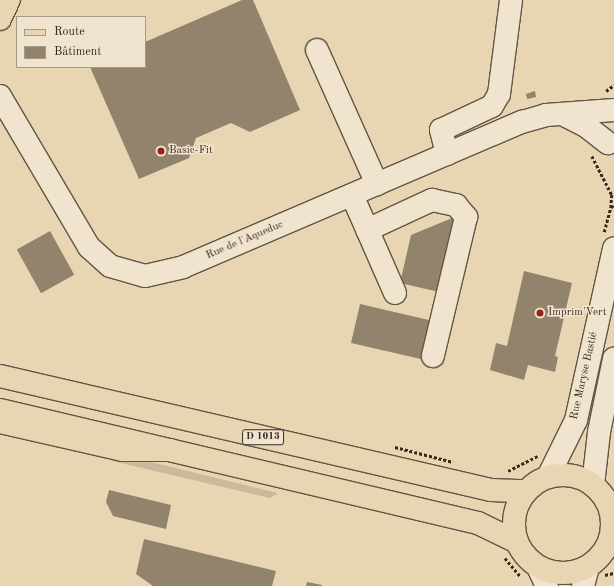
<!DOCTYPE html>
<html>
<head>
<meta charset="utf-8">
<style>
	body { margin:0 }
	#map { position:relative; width:614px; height:586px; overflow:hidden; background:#e8d6b3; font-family:"Old Standard TT",serif }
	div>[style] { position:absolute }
	.green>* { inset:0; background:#cab99a }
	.building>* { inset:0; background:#92836c; transform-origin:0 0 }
	.path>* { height:2.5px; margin-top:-1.25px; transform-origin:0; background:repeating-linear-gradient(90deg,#352a20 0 3px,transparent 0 5px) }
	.roads { filter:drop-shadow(1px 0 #625545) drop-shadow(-1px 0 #625545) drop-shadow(0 1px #625545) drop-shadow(0 -1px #625545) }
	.minor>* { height:22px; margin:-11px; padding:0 11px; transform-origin:11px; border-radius:11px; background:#f0e4ce }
	.major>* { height:22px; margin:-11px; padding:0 11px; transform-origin:11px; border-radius:11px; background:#e8d6b3 }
	.major>.ring { margin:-11px; padding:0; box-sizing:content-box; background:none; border:22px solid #e8d6b3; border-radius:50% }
	.highway>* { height:22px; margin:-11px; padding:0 11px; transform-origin:11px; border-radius:11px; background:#e8d6b3 }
	.dots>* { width:11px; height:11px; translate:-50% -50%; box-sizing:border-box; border:2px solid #f0e4ce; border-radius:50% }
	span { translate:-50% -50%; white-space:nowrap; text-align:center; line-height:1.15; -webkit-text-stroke:3px #f0e4ce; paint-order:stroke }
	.shield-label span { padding:1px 3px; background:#f0e4ce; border:1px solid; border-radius:3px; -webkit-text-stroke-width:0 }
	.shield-label { font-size:10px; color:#352a20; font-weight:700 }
	.poi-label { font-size:11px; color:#352a20 }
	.left { translate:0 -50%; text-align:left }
	.street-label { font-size:11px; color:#352a20 }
	.legend { position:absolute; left:16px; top:16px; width:130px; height:52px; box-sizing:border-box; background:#f0e4ce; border:1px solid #a59a88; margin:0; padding:5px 7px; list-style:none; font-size:12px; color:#352a20 }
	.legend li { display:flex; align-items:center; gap:8px; height:20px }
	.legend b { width:20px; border:1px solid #a59a88 }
</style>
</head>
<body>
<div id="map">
	<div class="green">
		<i style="clip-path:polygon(102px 450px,278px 493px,270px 498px,112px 461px)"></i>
	</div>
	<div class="building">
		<i style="clip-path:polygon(242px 0,253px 0,300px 110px,250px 132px,231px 123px,196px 138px,189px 158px,139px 179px,90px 67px,145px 67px,145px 42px)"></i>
		<i style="clip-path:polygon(535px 91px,536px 97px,527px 99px,526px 94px)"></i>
		<i style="clip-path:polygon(457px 216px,439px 292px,400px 283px,411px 235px)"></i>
		<i style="left:50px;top:231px;width:50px;height:38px;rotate:61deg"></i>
		<i style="clip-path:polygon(524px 271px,572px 283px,555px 356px,558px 357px,555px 372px,528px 365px,524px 380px,490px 370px,496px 343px,507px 346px)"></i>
		<i style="left:360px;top:304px;width:74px;height:40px;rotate:13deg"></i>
		<i style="clip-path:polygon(109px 490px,171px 505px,166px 529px,113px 516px,106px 502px)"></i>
		<i style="clip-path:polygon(144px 539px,276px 571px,272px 586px,153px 586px,136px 574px)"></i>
		<i style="clip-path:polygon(307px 582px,322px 585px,322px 586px,306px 586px)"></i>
	</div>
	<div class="path">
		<i style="left:606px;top:91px;width:10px;rotate:-37deg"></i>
		<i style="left:592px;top:156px;width:44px;rotate:62.9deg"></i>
		<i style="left:612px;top:195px;width:11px;rotate:95deg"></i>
		<i style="left:604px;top:232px;width:27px;rotate:-75deg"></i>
		<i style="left:611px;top:206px;width:3px;rotate:18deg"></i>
		<i style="left:395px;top:447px;width:60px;rotate:14.5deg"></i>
		<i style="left:508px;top:471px;width:33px;rotate:-27deg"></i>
		<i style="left:505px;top:558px;width:25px;rotate:50deg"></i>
		<i style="left:605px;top:575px;width:9px;rotate:-13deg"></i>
	</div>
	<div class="roads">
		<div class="minor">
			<i style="left:317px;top:50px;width:147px;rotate:65.9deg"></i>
			<i style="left:0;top:96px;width:175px;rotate:59.5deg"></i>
			<i style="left:89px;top:247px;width:28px;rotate:42deg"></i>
			<i style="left:110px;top:266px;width:36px;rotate:16deg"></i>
			<i style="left:145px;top:276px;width:39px;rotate:-13deg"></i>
			<i style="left:183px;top:267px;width:369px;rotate:-23.2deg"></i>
			<i style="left:522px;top:122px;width:25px;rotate:-16deg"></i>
			<i style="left:546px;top:115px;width:68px;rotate:-4.2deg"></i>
			<i style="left:566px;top:116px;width:22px;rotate:27deg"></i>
			<i style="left:586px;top:126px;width:28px;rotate:38deg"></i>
			<i style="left:447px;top:154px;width:25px;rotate:-104deg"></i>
			<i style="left:441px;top:130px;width:56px;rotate:-25.2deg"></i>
			<i style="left:492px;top:106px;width:14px;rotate:-60deg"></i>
			<i style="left:499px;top:94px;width:95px;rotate:-82.7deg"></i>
			<i style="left:352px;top:195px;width:107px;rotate:66.3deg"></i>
			<i style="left:367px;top:230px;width:72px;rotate:-24.8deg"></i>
			<i style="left:432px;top:200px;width:25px;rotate:12deg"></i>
			<i style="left:456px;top:205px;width:16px;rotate:50deg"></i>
			<i style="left:466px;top:217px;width:143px;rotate:103.4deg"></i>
			<i style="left:548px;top:477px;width:64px;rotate:-63.8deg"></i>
			<i style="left:576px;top:420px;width:176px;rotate:-77.5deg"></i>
			<i style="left:593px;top:485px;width:53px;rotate:-83.5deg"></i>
			<i style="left:599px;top:432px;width:75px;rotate:-78.4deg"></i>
			<i style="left:538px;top:567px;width:21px;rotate:65deg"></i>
			<i style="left:583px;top:586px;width:20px;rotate:-75deg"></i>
		</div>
		<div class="major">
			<i style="left:0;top:376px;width:504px;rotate:13.07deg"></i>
			<i style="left:491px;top:490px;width:35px;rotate:2deg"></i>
			<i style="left:0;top:410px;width:491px;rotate:13.3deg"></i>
			<i style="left:478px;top:523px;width:43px;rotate:26deg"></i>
			<i class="ring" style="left:514px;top:475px;width:76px;height:76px"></i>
		</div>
		<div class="highway">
			<i style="left:0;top:19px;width:21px;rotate:-65deg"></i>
			<i style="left:0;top:422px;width:126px;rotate:12.8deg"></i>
			<i style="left:123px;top:450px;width:47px"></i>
		</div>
	</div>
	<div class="dots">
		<i style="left:161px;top:151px;background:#8f2418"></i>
		<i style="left:540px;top:313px;background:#8f2418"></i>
	</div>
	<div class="shield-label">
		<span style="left:263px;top:437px">D 1013</span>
	</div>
	<div class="poi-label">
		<span class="left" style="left:169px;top:151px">Basic-Fit</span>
		<span class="left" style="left:548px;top:313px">Imprim'Vert</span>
	</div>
	<div class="street-label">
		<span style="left:245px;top:241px;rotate:-23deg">Rue de l'Aqueduc</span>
		<span style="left:585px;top:376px;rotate:-77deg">Rue Maryse Bastié</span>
	</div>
	<ul class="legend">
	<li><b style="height:5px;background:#e8d6b3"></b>Route</li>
	<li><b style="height:11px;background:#92836c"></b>Bâtiment</li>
	</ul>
</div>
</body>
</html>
